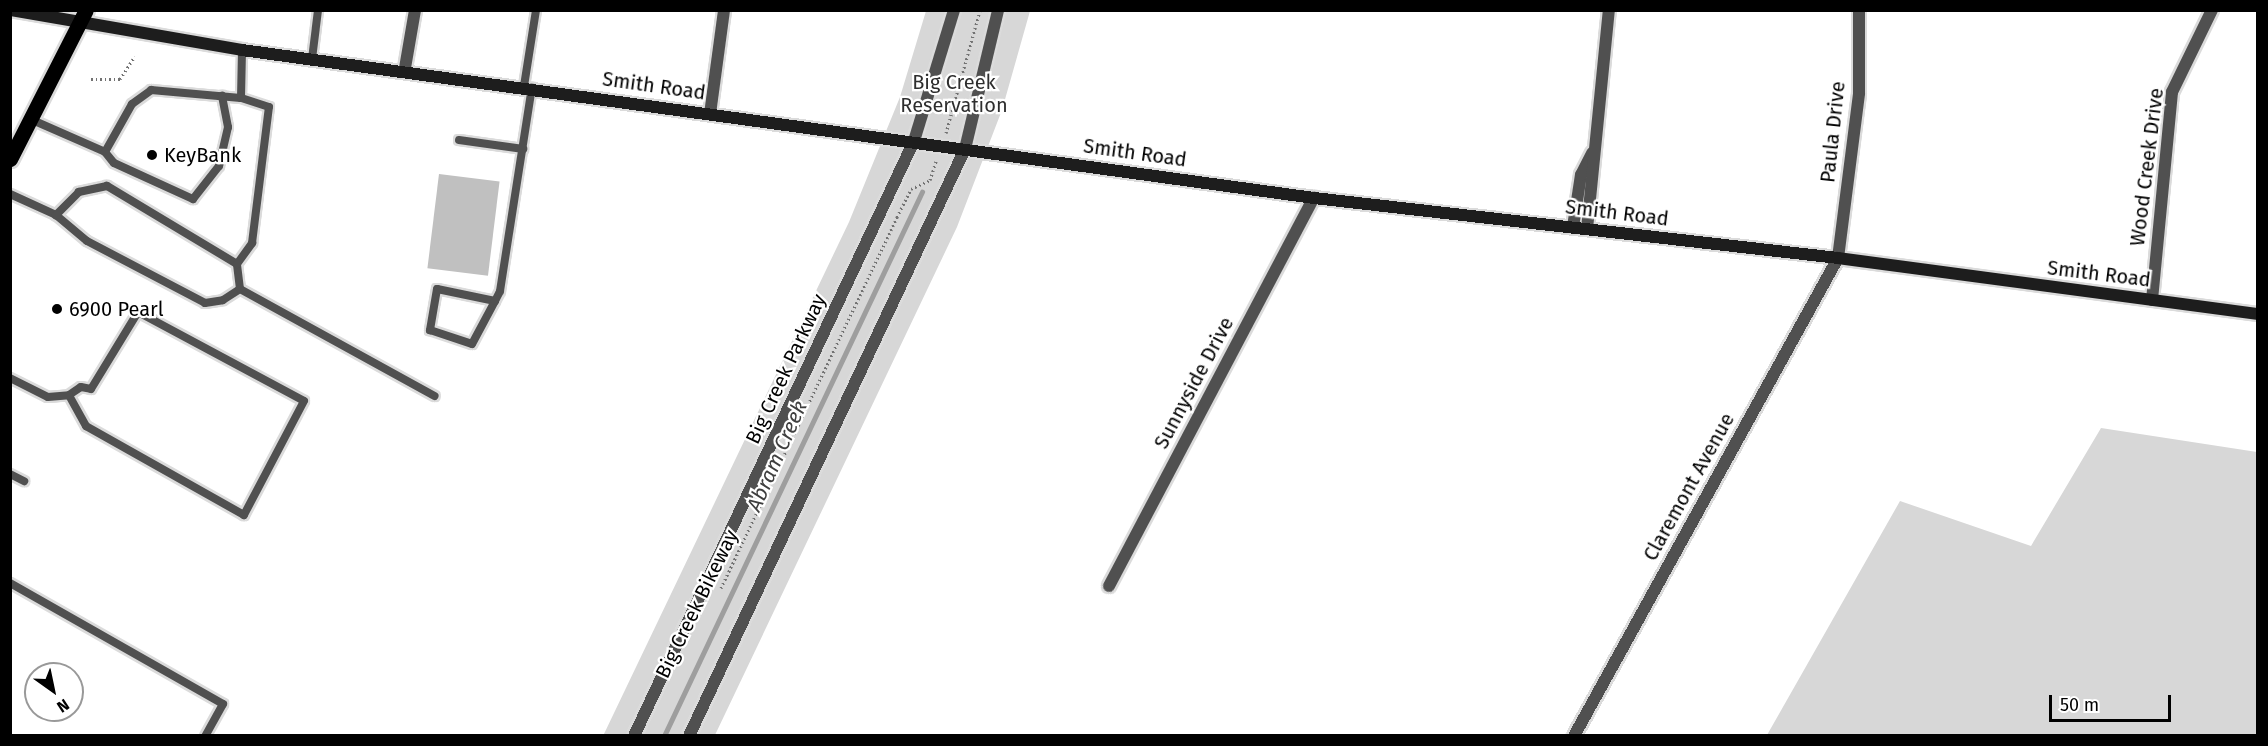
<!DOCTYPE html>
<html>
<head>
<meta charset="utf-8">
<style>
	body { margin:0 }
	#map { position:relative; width:2268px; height:746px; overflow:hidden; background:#fff; font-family:"Fira Sans",sans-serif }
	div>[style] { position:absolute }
	.green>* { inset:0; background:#d7d7d7 }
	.stream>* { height:4.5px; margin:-2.25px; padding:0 2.25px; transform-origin:2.25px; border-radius:2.25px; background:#9e9e9e }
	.building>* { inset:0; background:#c0c0c0; transform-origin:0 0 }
	.path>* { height:3px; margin-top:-1.5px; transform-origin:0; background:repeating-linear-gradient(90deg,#727272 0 1.5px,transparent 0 4.5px) }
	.roads { filter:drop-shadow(2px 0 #dbdbdb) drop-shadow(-2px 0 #dbdbdb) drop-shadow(0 2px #dbdbdb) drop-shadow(0 -2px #dbdbdb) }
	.service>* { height:8px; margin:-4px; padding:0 4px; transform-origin:4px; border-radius:4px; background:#505050 }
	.minor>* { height:12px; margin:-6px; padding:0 6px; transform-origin:6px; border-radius:6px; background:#505050 }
	.tertiary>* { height:12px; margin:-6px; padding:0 6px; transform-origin:6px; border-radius:6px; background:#505050 }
	.secondary>* { height:12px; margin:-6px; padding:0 6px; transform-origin:6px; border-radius:6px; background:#1d1d1d }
	.primary>* { height:15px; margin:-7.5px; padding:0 7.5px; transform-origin:7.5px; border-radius:7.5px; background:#000 }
	.dots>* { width:16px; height:16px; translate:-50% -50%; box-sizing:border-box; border:3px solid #fff; border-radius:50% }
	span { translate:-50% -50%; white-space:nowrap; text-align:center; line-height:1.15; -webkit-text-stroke:4.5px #fff; paint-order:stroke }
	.park-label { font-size:20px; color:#2e2e2e }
	.street-label { font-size:20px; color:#000 }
	.poi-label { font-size:20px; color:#000 }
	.left { translate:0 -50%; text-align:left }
	.water-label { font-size:21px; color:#3f3f3f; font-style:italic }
	.frame { position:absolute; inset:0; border:12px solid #000; pointer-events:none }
	.north { position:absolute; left:24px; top:662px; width:60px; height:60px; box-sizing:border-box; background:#fff; border:2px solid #999; border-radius:50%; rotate:147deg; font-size:16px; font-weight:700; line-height:24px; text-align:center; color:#000 }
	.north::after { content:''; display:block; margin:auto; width:21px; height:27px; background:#000; clip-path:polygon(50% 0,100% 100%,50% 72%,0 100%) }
	.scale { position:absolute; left:2049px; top:695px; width:122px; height:27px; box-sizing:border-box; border:3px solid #000; border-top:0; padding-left:8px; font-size:18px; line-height:21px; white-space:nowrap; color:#000; -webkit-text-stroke:4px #fff; paint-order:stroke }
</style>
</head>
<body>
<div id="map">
	<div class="green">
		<i style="clip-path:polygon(926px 11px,1030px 11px,1002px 110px,957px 227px,715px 735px,603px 736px,849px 222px,900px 97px)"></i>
		<i style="clip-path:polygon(2101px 428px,2257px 452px,2257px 735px,1767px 735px,1900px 501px,2031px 546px)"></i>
	</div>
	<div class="stream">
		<i style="left:664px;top:736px;width:602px;rotate:-64.63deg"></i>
	</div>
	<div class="building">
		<i style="left:439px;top:174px;width:61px;height:95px;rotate:7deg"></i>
	</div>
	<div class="path">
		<i style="left:91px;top:79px;width:29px"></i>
		<i style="left:120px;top:79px;width:27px;rotate:-57deg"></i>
		<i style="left:946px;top:133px;width:128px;rotate:-74.5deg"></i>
		<i style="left:721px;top:588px;width:411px;rotate:-64.6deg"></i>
		<i style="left:897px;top:217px;width:31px;rotate:-63deg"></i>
		<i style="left:911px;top:189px;width:21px;rotate:-25deg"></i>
		<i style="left:930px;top:180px;width:22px;rotate:-72deg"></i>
	</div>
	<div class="roads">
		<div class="service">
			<i style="left:312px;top:59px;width:49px;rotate:-83deg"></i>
			<i style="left:524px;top:86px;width:77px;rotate:-81deg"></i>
			<i style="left:30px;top:119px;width:82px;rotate:23.7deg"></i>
			<i style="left:105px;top:152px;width:55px;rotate:-60.6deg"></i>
			<i style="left:132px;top:104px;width:24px;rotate:-36deg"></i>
			<i style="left:151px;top:90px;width:90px;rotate:5.1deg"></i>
			<i style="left:459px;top:140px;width:65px;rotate:8deg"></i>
			<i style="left:105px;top:152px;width:14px;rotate:51deg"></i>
			<i style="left:114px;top:163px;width:87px;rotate:24.5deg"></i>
			<i style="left:193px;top:199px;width:42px;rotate:-51.8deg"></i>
			<i style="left:219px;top:166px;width:40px;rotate:-77deg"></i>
			<i style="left:228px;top:127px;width:32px;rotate:-101deg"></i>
			<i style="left:10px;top:194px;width:51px;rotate:24.5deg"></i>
			<i style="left:56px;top:215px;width:40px;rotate:40deg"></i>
			<i style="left:87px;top:241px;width:133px;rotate:27.7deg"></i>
			<i style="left:205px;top:303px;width:18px;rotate:-9deg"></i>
			<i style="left:223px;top:300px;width:20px;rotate:-33deg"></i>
			<i style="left:240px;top:289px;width:25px;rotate:-97deg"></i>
			<i style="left:237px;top:264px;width:152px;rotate:-149deg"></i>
			<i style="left:107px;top:186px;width:29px;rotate:168deg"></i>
			<i style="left:79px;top:192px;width:33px;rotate:135deg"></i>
			<i style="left:237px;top:264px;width:26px;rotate:-54deg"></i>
			<i style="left:252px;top:243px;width:137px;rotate:-82.9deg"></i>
			<i style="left:269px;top:107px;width:29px;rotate:-162deg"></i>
			<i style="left:241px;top:98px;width:48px;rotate:-88.8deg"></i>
			<i style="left:240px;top:289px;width:222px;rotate:28.8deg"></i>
			<i style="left:495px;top:301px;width:59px;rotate:-168.3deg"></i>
			<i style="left:437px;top:289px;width:42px;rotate:99.7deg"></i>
			<i style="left:430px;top:330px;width:44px;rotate:18.4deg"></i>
			<i style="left:472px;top:344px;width:49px;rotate:-61.9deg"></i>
			<i style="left:495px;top:301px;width:11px;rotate:-63deg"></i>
			<i style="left:500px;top:291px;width:206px;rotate:-81.1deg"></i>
			<i style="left:138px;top:312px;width:188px;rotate:28.2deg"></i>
			<i style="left:304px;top:401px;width:129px;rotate:117.8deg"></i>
			<i style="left:244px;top:515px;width:181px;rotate:-150.6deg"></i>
			<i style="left:86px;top:426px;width:35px;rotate:-119deg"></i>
			<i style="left:69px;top:395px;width:14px;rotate:-34deg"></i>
			<i style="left:81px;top:387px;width:10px;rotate:11deg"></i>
			<i style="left:91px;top:389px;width:90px;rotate:-58.6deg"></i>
			<i style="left:10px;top:378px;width:42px;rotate:26.6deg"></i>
			<i style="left:48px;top:397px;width:21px;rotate:-5deg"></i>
			<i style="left:10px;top:474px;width:16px;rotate:27deg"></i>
			<i style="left:10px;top:583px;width:245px;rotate:29.6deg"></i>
			<i style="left:223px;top:704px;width:37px;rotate:119deg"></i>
		</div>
		<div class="minor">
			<i style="left:405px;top:68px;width:59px;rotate:-80.2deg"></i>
			<i style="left:710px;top:114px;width:105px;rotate:-82.3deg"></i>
			<i style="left:1573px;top:227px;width:53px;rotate:-81.3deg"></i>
			<i style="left:1581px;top:175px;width:25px;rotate:-63deg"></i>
			<i style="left:1587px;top:229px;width:220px;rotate:-84.3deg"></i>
			<i style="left:2152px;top:300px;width:209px;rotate:-84.5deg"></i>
			<i style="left:2172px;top:92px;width:91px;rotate:-64deg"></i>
			<i style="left:1109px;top:586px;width:439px;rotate:-62.2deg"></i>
			<i style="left:1574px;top:736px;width:546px;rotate:-61.09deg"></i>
			<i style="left:1838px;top:258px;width:166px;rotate:-82.7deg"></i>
			<i style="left:1859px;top:93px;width:83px;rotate:-90deg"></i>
		</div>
		<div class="tertiary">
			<i style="left:634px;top:736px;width:658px;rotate:-64.8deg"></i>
			<i style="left:914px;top:141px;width:137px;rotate:-73deg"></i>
			<i style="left:689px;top:736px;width:649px;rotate:-64.82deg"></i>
			<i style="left:965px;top:149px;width:143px;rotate:-76.6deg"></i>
		</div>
		<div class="secondary">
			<i style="left:11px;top:10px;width:234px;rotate:9.8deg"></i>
			<i style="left:242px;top:50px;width:1082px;rotate:7.86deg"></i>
			<i style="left:1314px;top:198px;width:527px;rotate:6.53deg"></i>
			<i style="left:1838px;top:258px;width:424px;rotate:7.6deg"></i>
		</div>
		<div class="primary">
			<i style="left:10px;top:159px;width:167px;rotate:-63deg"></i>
		</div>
	</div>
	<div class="dots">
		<i style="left:152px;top:155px;background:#000"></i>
		<i style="left:57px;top:309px;background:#000"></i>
	</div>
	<div class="park-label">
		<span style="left:954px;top:94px">Big Creek<br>Reservation</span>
	</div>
	<div class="street-label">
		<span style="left:654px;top:86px;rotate:8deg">Smith Road</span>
		<span style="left:1833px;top:132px;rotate:-84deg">Paula Drive</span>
		<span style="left:1135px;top:153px;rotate:8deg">Smith Road</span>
		<span style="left:2147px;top:167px;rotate:-83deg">Wood Creek Drive</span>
		<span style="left:1617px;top:213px;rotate:7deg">Smith Road</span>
		<span style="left:2099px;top:274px;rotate:7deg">Smith Road</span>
		<span style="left:786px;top:369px;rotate:-65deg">Big Creek Parkway</span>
		<span style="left:1194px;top:383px;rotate:-62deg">Sunnyside Drive</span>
		<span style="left:1689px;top:487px;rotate:-61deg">Claremont Avenue</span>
		<span style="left:697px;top:604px;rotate:-64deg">Big Creek Bikeway</span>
	</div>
	<div class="poi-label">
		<span class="left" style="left:164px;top:155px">KeyBank</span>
		<span class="left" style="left:69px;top:309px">6900 Pearl</span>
	</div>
	<div class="water-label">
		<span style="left:777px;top:456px;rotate:-66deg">Abram Creek</span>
	</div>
	<div class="frame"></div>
	<div class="north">N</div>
	<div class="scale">50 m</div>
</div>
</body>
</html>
